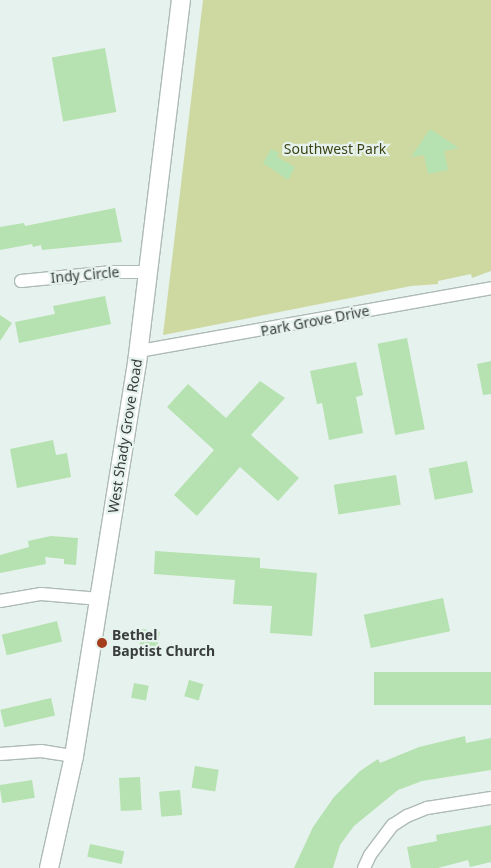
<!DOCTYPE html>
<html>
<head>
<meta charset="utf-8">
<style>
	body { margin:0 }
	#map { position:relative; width:491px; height:868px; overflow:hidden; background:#e6f2ed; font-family:"Noto Sans",sans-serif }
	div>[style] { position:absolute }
	.green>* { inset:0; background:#ced8a1 }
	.building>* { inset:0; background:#b5e2b0; transform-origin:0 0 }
	.roads { filter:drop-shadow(1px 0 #aebab5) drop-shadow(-1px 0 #aebab5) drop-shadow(0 1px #aebab5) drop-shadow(0 -1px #aebab5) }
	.street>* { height:12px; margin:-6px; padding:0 6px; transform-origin:6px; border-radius:6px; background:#fff }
	.secondary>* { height:18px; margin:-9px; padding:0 9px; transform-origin:9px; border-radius:9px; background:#fff }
	.dots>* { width:14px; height:14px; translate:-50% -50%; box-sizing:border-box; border:2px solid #e6f2ed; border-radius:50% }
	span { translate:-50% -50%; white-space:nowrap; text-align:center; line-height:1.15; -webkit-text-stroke:4.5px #e6f2ed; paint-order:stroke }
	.park-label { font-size:14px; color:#3d4314 }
	.street-label { font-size:14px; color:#393e3c }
	.poi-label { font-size:14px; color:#393e3c; font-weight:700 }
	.left { translate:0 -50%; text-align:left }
</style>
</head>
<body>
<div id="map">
	<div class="green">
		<i style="clip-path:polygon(203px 0,491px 0,491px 271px,472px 278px,471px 274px,438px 281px,438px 284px,411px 286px,163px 335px)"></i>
	</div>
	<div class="building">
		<i style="left:105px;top:48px;width:65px;height:54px;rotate:80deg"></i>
		<i style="clip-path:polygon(430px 129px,459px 148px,444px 151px,448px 170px,428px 174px,424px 155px,411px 157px)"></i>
		<i style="clip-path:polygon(271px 149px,279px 153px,277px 157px,295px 167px,288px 180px,263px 163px)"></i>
		<i style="clip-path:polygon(115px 208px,122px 242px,42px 250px,41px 245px,33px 247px,32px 244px,0 250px,0 227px,24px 223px,25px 226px)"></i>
		<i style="clip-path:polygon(105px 296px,111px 324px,19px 343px,15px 322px,55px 314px,53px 306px)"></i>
		<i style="clip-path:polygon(0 315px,12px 323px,0 341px)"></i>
		<i style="left:407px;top:338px;width:93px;height:30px;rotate:79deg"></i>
		<i style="clip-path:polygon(491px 361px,491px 394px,483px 395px,477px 364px)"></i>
		<i style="clip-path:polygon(356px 362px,363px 395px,356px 397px,363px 433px,329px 440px,322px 403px,317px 404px,310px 371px)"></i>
		<i style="clip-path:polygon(260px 381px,285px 398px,251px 435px,299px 478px,278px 501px,240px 467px,197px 516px,174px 495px,214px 450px,167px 407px,188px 384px,226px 418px)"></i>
		<i style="clip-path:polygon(53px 440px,56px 455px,67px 453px,71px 477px,17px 488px,10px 449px)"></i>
		<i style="left:467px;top:461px;width:32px;height:39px;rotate:79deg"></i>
		<i style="left:396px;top:475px;width:30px;height:63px;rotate:81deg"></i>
		<i style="clip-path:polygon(51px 536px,78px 538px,76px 565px,64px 564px,64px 559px,45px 557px,46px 564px,0 573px,0 555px,29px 547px,28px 541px)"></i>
		<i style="clip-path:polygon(155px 551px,260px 558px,260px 568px,317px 573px,312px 636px,270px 633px,272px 606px,233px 604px,235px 580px,154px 574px)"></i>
		<i style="left:443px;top:598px;width:34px;height:81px;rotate:78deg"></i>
		<i style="left:57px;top:621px;width:21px;height:57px;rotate:76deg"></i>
		<i style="left:142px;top:629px;width:18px;height:24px;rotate:9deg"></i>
		<i style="left:491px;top:672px;width:33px;height:117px;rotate:90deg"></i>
		<i style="left:189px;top:680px;width:15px;height:17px;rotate:16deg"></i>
		<i style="left:134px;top:683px;width:15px;height:15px;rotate:11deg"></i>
		<i style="left:51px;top:698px;width:18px;height:52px;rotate:77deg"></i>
		<i style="clip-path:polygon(465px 736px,466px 743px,491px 738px,491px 770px,422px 781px,398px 790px,354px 826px,340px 845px,333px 868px,294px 868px,313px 827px,334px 797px,360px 771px,378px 759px,380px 763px,419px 747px)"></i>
		<i style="left:195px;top:766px;width:24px;height:22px;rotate:9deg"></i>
		<i style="left:140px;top:777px;width:33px;height:21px;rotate:87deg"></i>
		<i style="left:32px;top:780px;width:18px;height:33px;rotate:81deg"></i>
		<i style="left:180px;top:790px;width:25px;height:21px;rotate:85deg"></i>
		<i style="clip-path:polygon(491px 825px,491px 862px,470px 867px,468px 860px,438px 868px,411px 868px,407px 847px,437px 841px,436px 835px)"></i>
		<i style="left:90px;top:844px;width:35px;height:13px;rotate:12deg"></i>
	</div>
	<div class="roads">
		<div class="street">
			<i style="left:21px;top:281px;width:92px;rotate:-5.6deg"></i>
			<i style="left:113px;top:272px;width:35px"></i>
			<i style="left:139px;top:351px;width:358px;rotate:-10.1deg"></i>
			<i style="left:0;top:601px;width:42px;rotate:-9.7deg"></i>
			<i style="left:41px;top:594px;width:59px;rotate:4.8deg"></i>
			<i style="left:0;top:754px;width:41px;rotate:-4.2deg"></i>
			<i style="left:41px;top:751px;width:33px;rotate:9deg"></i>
			<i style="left:364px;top:868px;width:14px;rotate:-65deg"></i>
			<i style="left:370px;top:855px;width:38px;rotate:-53deg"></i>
			<i style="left:393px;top:825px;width:17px;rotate:-33deg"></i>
			<i style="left:407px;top:816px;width:22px;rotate:-22deg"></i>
			<i style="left:427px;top:808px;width:65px;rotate:-8.9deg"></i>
		</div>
		<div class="secondary">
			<i style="left:49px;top:868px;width:115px;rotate:-77.4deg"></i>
			<i style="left:74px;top:756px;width:398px;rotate:-80.9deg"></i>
			<i style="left:137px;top:363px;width:366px;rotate:-83.1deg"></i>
		</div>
	</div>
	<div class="dots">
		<i style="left:102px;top:643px;background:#a43d1c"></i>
	</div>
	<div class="park-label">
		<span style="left:335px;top:149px">Southwest Park</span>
	</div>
	<div class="street-label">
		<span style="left:85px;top:275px;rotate:-5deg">Indy Circle</span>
		<span style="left:315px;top:321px;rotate:-11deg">Park Grove Drive</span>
		<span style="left:125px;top:436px;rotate:-81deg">West Shady Grove Road</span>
	</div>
	<div class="poi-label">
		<span class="left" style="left:112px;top:643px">Bethel<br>Baptist Church</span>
	</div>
</div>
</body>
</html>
